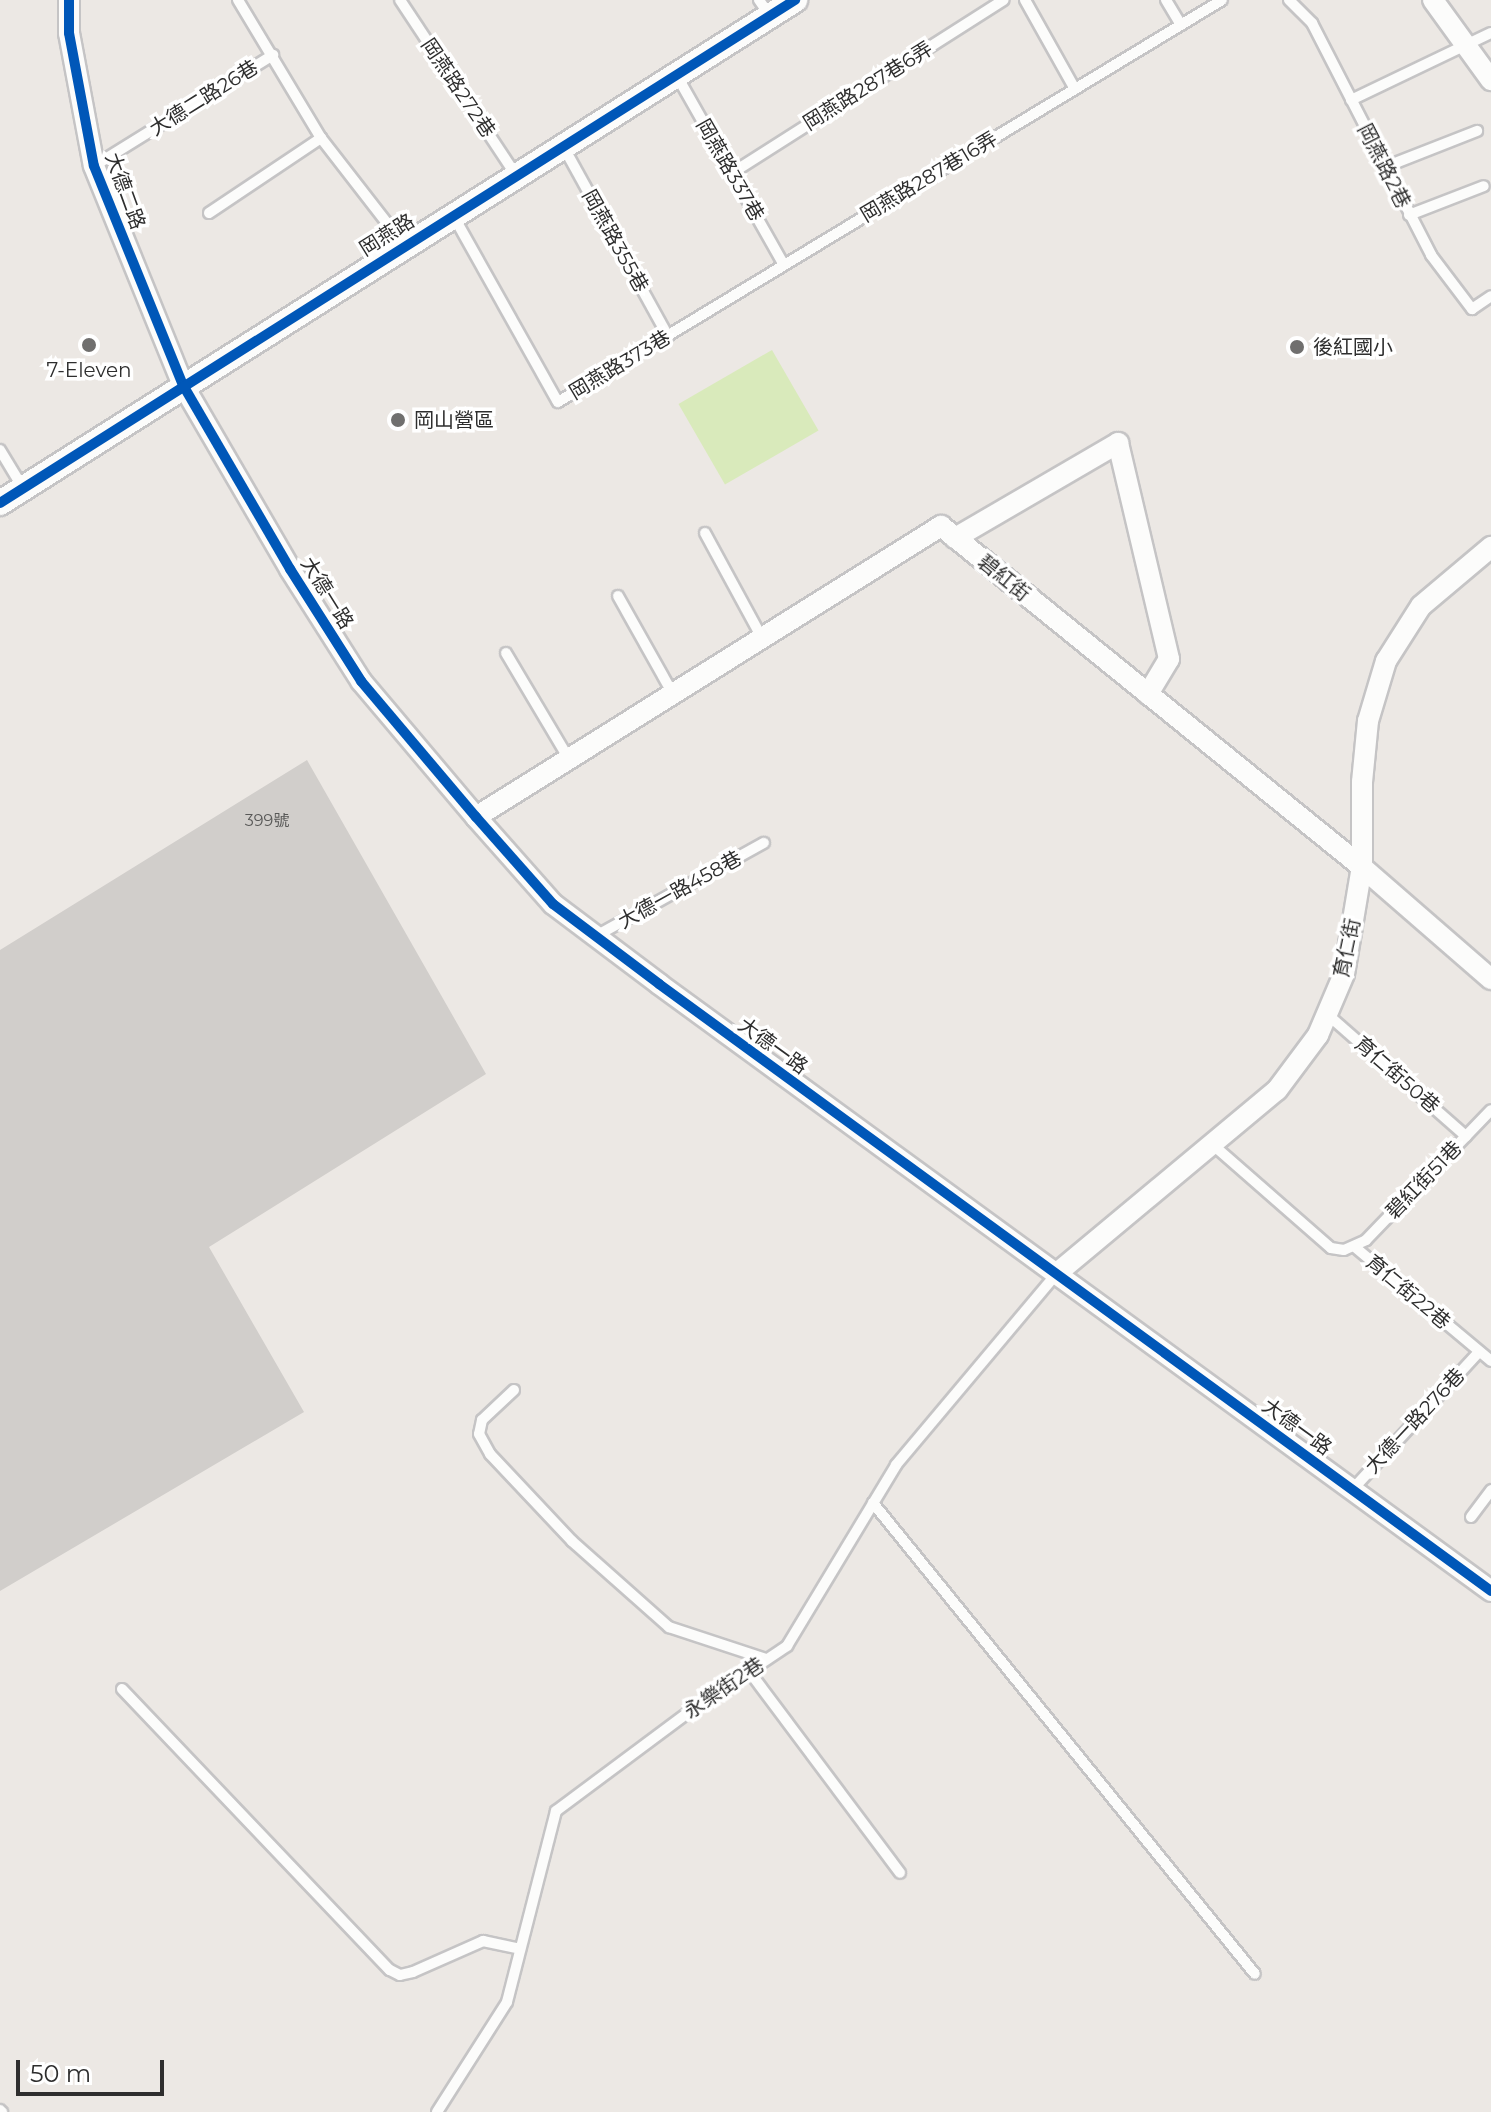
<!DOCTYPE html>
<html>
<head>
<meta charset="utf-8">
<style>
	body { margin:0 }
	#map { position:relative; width:1491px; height:2112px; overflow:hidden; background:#ece8e4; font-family:Montserrat,"Noto Sans TC",sans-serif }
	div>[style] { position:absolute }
	.pitch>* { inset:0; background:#d9eabb; transform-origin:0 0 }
	.building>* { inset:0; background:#d1cecb }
	.roads { filter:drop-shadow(2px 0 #c5c4c5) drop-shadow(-2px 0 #c5c4c5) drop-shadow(0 2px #c5c4c5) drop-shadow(0 -2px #c5c4c5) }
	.service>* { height:10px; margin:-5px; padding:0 5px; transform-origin:5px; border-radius:5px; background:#fcfcfb }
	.minor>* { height:20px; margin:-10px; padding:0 10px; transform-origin:10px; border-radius:10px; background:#fcfcfb }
	.tertiary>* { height:24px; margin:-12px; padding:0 12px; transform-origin:12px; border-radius:12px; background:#fcfcfb }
	.cycleway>* { height:10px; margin:-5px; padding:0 5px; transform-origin:5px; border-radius:5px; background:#0057b8 }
	.dots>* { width:22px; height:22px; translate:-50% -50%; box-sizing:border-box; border:4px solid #fff; border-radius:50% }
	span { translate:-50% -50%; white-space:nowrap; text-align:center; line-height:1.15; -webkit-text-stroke:7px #fff; paint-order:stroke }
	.number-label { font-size:16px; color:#585857 }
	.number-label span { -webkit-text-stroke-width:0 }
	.street-label { font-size:20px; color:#2e2e2e }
	.poi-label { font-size:20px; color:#2e2e2e }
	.left { translate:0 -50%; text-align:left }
	.scale { position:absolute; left:16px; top:2060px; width:148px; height:36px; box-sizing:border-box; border:4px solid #2e2e2e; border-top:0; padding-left:10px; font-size:24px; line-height:28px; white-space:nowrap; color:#2e2e2e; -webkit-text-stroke:6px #fff; paint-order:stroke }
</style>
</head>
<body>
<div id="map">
	<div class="pitch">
		<i style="left:772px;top:350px;width:93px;height:108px;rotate:60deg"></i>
	</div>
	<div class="building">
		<i style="clip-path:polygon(307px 760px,486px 1074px,209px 1247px,304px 1412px,0 1591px,0 950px)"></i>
	</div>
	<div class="roads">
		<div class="service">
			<i style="left:238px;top:0;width:161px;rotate:59deg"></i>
			<i style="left:321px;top:138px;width:135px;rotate:52.2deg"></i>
			<i style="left:400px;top:0;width:210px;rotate:56.5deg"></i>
			<i style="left:759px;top:0;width:19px;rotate:55deg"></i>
			<i style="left:1025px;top:0;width:102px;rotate:60.7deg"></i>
			<i style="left:1166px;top:0;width:29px;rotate:59deg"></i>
			<i style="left:1289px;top:0;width:33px;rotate:45deg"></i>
			<i style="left:1312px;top:23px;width:261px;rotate:62.8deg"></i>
			<i style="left:1431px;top:255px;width:68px;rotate:52.8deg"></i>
			<i style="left:1472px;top:309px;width:23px;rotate:-34deg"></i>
			<i style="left:677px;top:76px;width:217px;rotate:60.5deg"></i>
			<i style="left:1351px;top:100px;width:155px;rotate:-25.6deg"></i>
			<i style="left:563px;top:146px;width:217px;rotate:61.1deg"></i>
			<i style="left:94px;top:166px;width:211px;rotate:-31.8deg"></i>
			<i style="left:1385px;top:167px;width:99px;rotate:-21.4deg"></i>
			<i style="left:732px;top:173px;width:322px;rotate:-32.5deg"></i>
			<i style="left:209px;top:213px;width:135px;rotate:-33.8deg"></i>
			<i style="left:1409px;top:215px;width:80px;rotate:-21.1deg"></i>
			<i style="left:454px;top:217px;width:212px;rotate:60.7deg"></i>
			<i style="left:558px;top:402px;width:776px;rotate:-31.19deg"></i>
			<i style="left:0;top:450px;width:44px;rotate:58.8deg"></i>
			<i style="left:705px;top:533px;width:119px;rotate:61.5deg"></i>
			<i style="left:618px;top:596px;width:112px;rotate:60.7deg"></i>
			<i style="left:506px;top:653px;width:123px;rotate:59.3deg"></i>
			<i style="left:596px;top:936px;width:192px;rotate:-29deg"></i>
			<i style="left:1327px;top:1014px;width:185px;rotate:41.3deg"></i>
			<i style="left:1212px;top:1144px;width:158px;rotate:41.2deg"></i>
			<i style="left:1331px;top:1248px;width:13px;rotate:9deg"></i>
			<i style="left:1344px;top:1250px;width:24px;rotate:-24deg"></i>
			<i style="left:1366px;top:1240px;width:180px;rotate:-46.1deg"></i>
			<i style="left:1356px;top:1248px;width:176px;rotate:39.9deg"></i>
			<i style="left:514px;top:1390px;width:44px;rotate:136.8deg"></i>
			<i style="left:482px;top:1420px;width:14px;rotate:102deg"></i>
			<i style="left:479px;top:1434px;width:23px;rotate:61deg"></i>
			<i style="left:490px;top:1454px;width:120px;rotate:46.7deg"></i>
			<i style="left:572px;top:1541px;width:130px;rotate:41.6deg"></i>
			<i style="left:669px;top:1627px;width:102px;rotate:18.3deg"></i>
			<i style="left:1352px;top:1490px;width:188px;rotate:-47.4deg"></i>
			<i style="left:873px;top:1503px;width:606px;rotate:50.96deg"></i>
			<i style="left:1471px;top:1517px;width:34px;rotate:-53deg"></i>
			<i style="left:749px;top:1671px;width:252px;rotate:53.2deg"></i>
			<i style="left:122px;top:1689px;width:388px;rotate:46.4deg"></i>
			<i style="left:390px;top:1970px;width:11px;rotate:27deg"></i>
			<i style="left:400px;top:1975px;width:13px;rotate:-13deg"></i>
			<i style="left:413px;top:1972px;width:77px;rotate:-23.9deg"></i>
			<i style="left:483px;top:1941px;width:38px;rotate:12deg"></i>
			<i style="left:0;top:2110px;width:3px;rotate:45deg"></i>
			<i style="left:437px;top:2112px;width:130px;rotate:-57.5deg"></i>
			<i style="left:507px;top:2002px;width:197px;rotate:-75.6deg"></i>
			<i style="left:556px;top:1811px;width:167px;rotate:-36.7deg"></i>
			<i style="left:690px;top:1711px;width:117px;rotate:-33.8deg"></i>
			<i style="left:787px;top:1646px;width:211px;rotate:-58.9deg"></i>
			<i style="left:896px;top:1465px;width:249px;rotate:-50deg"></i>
		</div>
		<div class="minor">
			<i style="left:69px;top:0;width:33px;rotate:90deg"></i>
			<i style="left:69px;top:33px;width:135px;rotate:79.4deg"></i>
			<i style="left:94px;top:166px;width:236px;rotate:67.9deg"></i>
			<i style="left:183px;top:385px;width:213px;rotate:59.8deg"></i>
			<i style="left:290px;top:569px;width:133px;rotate:57.6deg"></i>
			<i style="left:361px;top:681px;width:178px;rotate:49.8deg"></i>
			<i style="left:476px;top:817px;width:116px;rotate:48.5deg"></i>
			<i style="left:553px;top:904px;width:133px;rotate:37deg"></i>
			<i style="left:659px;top:984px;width:1030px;rotate:36.11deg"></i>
			<i style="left:1433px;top:0;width:99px;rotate:54.1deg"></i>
			<i style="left:955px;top:538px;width:189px;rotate:-30.2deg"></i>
			<i style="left:1118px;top:443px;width:222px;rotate:76.7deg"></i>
			<i style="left:1169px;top:659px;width:41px;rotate:121deg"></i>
			<i style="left:476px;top:817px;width:549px;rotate:-32.04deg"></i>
			<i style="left:941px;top:526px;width:542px;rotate:39.01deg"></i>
			<i style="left:1362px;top:867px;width:171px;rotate:41deg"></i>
			<i style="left:1056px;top:1274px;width:288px;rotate:-39.8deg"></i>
			<i style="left:1277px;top:1090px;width:69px;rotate:-53.3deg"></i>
			<i style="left:1318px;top:1035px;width:66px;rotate:-66.9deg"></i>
			<i style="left:1344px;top:974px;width:109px;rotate:-80.5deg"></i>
			<i style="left:1362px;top:867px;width:85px;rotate:-90deg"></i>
			<i style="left:1362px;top:782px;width:61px;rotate:-84.4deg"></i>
			<i style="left:1368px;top:721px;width:63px;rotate:-73.3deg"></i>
			<i style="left:1386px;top:661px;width:65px;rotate:-57.5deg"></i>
			<i style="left:1421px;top:606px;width:92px;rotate:-40.1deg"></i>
		</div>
		<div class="tertiary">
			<i style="left:0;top:503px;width:941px;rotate:-32.32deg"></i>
		</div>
	</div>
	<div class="cycleway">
		<i style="left:69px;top:0;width:33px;rotate:90deg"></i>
		<i style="left:69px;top:33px;width:135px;rotate:79.4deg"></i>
		<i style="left:94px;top:166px;width:236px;rotate:67.9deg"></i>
		<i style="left:183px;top:385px;width:213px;rotate:59.8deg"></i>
		<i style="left:290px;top:569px;width:133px;rotate:57.6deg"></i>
		<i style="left:361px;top:681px;width:178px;rotate:49.8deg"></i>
		<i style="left:476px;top:817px;width:116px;rotate:48.5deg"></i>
		<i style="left:553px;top:904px;width:133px;rotate:37deg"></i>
		<i style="left:659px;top:984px;width:1030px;rotate:36.11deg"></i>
		<i style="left:0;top:503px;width:941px;rotate:-32.32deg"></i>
	</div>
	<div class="dots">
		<i style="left:89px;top:345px;background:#706f6e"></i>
		<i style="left:1297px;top:347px;background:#706f6e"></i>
		<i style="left:398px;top:420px;background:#706f6e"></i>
	</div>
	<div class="number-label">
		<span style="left:267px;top:821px">399號</span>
	</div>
	<div class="street-label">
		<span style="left:868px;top:86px;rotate:-32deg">岡燕路287巷6弄</span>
		<span style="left:458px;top:88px;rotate:56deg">岡燕路272巷</span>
		<span style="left:204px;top:98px;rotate:-32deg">大德二路26巷</span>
		<span style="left:1384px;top:166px;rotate:63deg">岡燕路2巷</span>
		<span style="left:730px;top:170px;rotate:60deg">岡燕路337巷</span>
		<span style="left:929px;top:177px;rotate:-31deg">岡燕路287巷16弄</span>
		<span style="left:125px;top:191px;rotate:70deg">大德二路</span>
		<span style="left:387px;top:235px;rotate:-32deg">岡燕路</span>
		<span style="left:615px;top:241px;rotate:61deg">岡燕路355巷</span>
		<span style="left:620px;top:365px;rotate:-31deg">岡燕路373巷</span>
		<span style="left:1004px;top:578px;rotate:39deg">碧紅街</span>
		<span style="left:327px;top:593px;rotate:58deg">大德一路</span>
		<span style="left:680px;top:890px;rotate:-29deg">大德一路458巷</span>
		<span style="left:1347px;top:948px;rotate:-78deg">育仁街</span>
		<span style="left:773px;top:1046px;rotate:36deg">大德一路</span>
		<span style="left:1397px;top:1075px;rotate:41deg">育仁街50巷</span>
		<span style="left:1424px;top:1180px;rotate:-46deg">碧紅街51巷</span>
		<span style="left:1408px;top:1292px;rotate:40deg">育仁街22巷</span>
		<span style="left:1415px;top:1421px;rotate:-47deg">大德一路276巷</span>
		<span style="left:1297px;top:1427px;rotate:36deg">大德一路</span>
		<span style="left:724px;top:1688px;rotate:-34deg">永樂街2巷</span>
	</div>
	<div class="poi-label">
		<span class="left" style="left:1313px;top:347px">後紅國小</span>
		<span style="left:89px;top:370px">7-Eleven</span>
		<span class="left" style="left:414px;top:420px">岡山營區</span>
	</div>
	<div class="scale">50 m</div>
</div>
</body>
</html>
